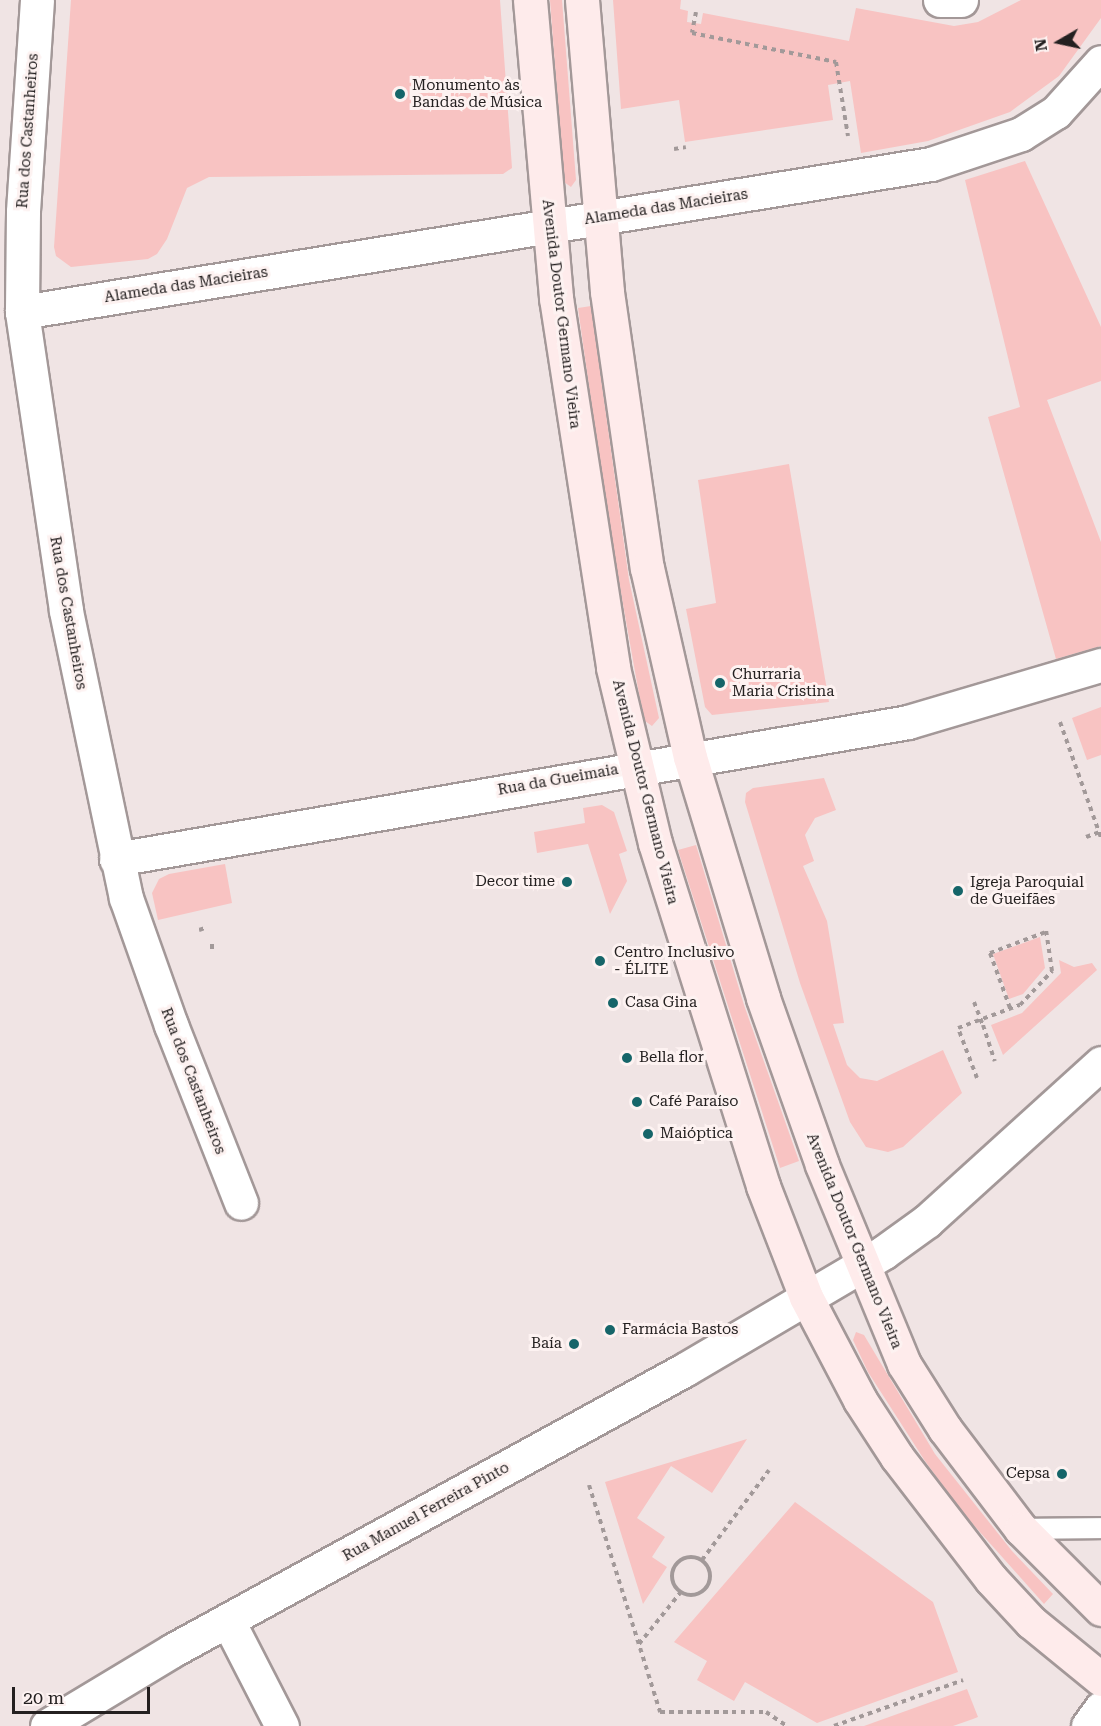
<!DOCTYPE html>
<html>
<head>
<meta charset="utf-8">
<style>
	body { margin:0 }
	#map { position:relative; width:1101px; height:1726px; overflow:hidden; background:#f0e4e4; font-family:"Roboto Serif",serif }
	div>[style] { position:absolute }
	.green>* { inset:0; background:#f8c3c2 }
	.path>* { height:4px; margin-top:-2px; transform-origin:0; background:repeating-linear-gradient(90deg,#a29999 0 4.5px,transparent 0 9px) }
	.path>.ring { margin:-2px; padding:0; box-sizing:content-box; background:none; border:4px solid #a29999; border-radius:50% }
	.roads { filter:drop-shadow(2px 0 #a39898) drop-shadow(-2px 0 #a39898) drop-shadow(0 2px #a39898) drop-shadow(0 -2px #a39898) }
	.lane>* { height:20px; margin:-10px; padding:0 10px; transform-origin:10px; border-radius:10px; background:#fff }
	.street>* { height:33px; margin:-16.5px; padding:0 16.5px; transform-origin:16.5px; border-radius:16.5px; background:#fff }
	.secondary>* { height:33px; margin:-16.5px; padding:0 16.5px; transform-origin:16.5px; border-radius:16.5px; background:#feebeb }
	.path-bridge>* { height:4px; margin-top:-2px; transform-origin:0; background:repeating-linear-gradient(90deg,#a29999 0 4.5px,transparent 0 9px) }
	.dots>* { width:16px; height:16px; translate:-50% -50%; box-sizing:border-box; border:3px solid #fdf2f1; border-radius:50% }
	span { translate:-50% -50%; white-space:nowrap; text-align:center; line-height:1.15; -webkit-text-stroke:6px #fdf2f1; paint-order:stroke }
	.poi-label { font-size:15px; color:#242020 }
	.left { translate:0 -50%; text-align:left }
	.right { translate:-100% -50%; text-align:right }
	.street-label { font-size:15px; color:#242020 }
	.north { position:absolute; left:1029px; top:12px; width:60px; height:60px; -webkit-text-stroke:4px #fdf2f1; paint-order:stroke; rotate:261deg; font-size:16px; font-weight:700; line-height:24px; text-align:center; color:#242020 }
	.north::after { content:''; display:block; margin:auto; width:21px; height:27px; background:#242020; clip-path:polygon(50% 0,100% 100%,50% 72%,0 100%) }
	.scale { position:absolute; left:12px; top:1687px; width:138px; height:27px; box-sizing:border-box; border:3px solid #242020; border-top:0; padding-left:8px; font-size:18px; line-height:21px; white-space:nowrap; color:#242020; -webkit-text-stroke:4px #fdf2f1; paint-order:stroke }
</style>
</head>
<body>
<div id="map">
	<div class="green">
		<i style="clip-path:polygon(71px 0,500px 0,512px 168px,503px 174px,209px 177px,187px 188px,167px 239px,157px 254px,148px 259px,71px 267px,56px 256px,54px 247px)"></i>
		<i style="clip-path:polygon(550px 0,562px 0,576px 180px,571px 187px,564px 182px)"></i>
		<i style="clip-path:polygon(613px 0,681px 0,680px 9px,688px 11px,687px 22px,701px 24px,703px 13px,849px 41px,856px 8px,954px 26px,978px 22px,1021px 0,1101px 0,1101px 18px,1059px 76px,1010px 112px,928px 141px,861px 153px,850px 81px,828px 85px,833px 120px,685px 142px,679px 100px,621px 109px)"></i>
		<i style="clip-path:polygon(1025px 161px,1101px 327px,1101px 381px,1047px 400px,1101px 542px,1101px 646px,1056px 659px,988px 417px,1020px 407px,965px 180px)"></i>
		<i style="clip-path:polygon(591px 306px,629px 580px,659px 718px,652px 726px,645px 721px,639px 694px,607px 514px,578px 308px)"></i>
		<i style="clip-path:polygon(789px 464px,829px 702px,712px 715px,705px 707px,686px 609px,716px 603px,698px 480px)"></i>
		<i style="clip-path:polygon(1101px 707px,1101px 755px,1087px 760px,1072px 718px)"></i>
		<i style="clip-path:polygon(824px 778px,836px 810px,815px 818px,805px 835px,814px 861px,803px 866px,827px 921px,844px 1023px,833px 1024px,847px 1065px,860px 1078px,877px 1081px,943px 1050px,962px 1093px,903px 1147px,888px 1152px,866px 1147px,850px 1122px,800px 983px,745px 802px,746px 793px,753px 788px)"></i>
		<i style="clip-path:polygon(602px 805px,614px 812px,627px 851px,619px 854px,627px 881px,610px 914px,588px 844px,537px 853px,534px 832px,585px 823px,583px 808px)"></i>
		<i style="clip-path:polygon(696px 845px,744px 1005px,799px 1161px,780px 1168px,678px 850px)"></i>
		<i style="clip-path:polygon(225px 864px,232px 903px,158px 920px,152px 893px,159px 879px,169px 874px)"></i>
		<i style="clip-path:polygon(1040px 937px,1045px 968px,1023px 994px,1009px 999px,993px 954px)"></i>
		<i style="clip-path:polygon(1059px 960px,1074px 967px,1092px 963px,1097px 970px,1003px 1055px,991px 1025px,1022px 1013px,1061px 973px)"></i>
		<i style="clip-path:polygon(856px 1332px,864px 1335px,935px 1454px,1012px 1551px,1053px 1594px,1044px 1604px,962px 1512px,925px 1461px,868px 1372px,853px 1340px)"></i>
		<i style="clip-path:polygon(747px 1439px,712px 1493px,671px 1466px,637px 1518px,665px 1537px,652px 1557px,667px 1567px,643px 1604px,605px 1482px)"></i>
		<i style="clip-path:polygon(795px 1502px,933px 1602px,958px 1672px,817px 1723px,745px 1682px,734px 1701px,697px 1680px,707px 1661px,674px 1642px)"></i>
		<i style="clip-path:polygon(967px 1689px,978px 1717px,973px 1719px,953px 1726px,864px 1726px)"></i>
	</div>
	<div class="path">
		<i style="left:696px;top:12px;width:21px;rotate:101deg"></i>
		<i style="left:692px;top:33px;width:147px;rotate:11.4deg"></i>
		<i style="left:836px;top:62px;width:75px;rotate:80.8deg"></i>
		<i style="left:674px;top:149px;width:12px;rotate:-9deg"></i>
		<i style="left:1060px;top:722px;width:123px;rotate:70.5deg"></i>
		<i style="left:1086px;top:837px;width:15px;rotate:-20deg"></i>
		<i style="left:199px;top:930px;width:6px;rotate:-18deg"></i>
		<i style="left:212px;top:944px;width:5px;rotate:90deg"></i>
		<i style="left:1010px;top:1008px;width:59px;rotate:-110deg"></i>
		<i style="left:990px;top:953px;width:60px;rotate:-20.6deg"></i>
		<i style="left:983px;top:1025px;width:38px;rotate:72deg"></i>
		<i style="left:977px;top:1078px;width:53px;rotate:-110.8deg"></i>
		<i style="left:958px;top:1028px;width:66px;rotate:-20.4deg"></i>
		<i style="left:1020px;top:1005px;width:47px;rotate:-46.7deg"></i>
		<i style="left:1052px;top:971px;width:41px;rotate:-98.3deg"></i>
		<i style="left:589px;top:1485px;width:238px;rotate:72.6deg"></i>
		<i style="left:660px;top:1712px;width:106px"></i>
		<i style="left:766px;top:1712px;width:25px;rotate:34deg"></i>
		<i class="ring" style="left:672px;top:1557px;width:34px;height:34px"></i>
		<i style="left:702px;top:1560px;width:112px;rotate:-53.3deg"></i>
		<i style="left:639px;top:1644px;width:67px;rotate:-51.1deg"></i>
		<i style="left:834px;top:1726px;width:137px;rotate:-19.6deg"></i>
	</div>
	<div class="roads">
		<div class="lane">
			<i style="left:1021px;top:1529px;width:80px;rotate:-0.7deg"></i>
		</div>
		<div class="street">
			<i style="left:37px;top:0;width:212px;rotate:93.8deg"></i>
			<i style="left:23px;top:212px;width:100px;rotate:90.6deg"></i>
			<i style="left:22px;top:312px;width:302px;rotate:81.6deg"></i>
			<i style="left:66px;top:611px;width:293px;rotate:78.2deg"></i>
			<i style="left:126px;top:898px;width:135px;rotate:70.5deg"></i>
			<i style="left:171px;top:1025px;width:191px;rotate:68.5deg"></i>
			<i style="left:940px;top:0;width:21px"></i>
			<i style="left:22px;top:312px;width:921px;rotate:-9.25deg"></i>
			<i style="left:931px;top:164px;width:95px;rotate:-18.4deg"></i>
			<i style="left:1021px;top:134px;width:41px;rotate:-32.2deg"></i>
			<i style="left:1056px;top:112px;width:67px;rotate:-48deg"></i>
			<i style="left:116px;top:859px;width:804px;rotate:-9.81deg"></i>
			<i style="left:908px;top:722px;width:201px;rotate:-16.5deg"></i>
			<i style="left:228px;top:1621px;width:118px;rotate:62.8deg"></i>
			<i style="left:47px;top:1726px;width:147px;rotate:-31.1deg"></i>
			<i style="left:173px;top:1650px;width:583px;rotate:-28.72deg"></i>
			<i style="left:684px;top:1370px;width:232px;rotate:-30.5deg"></i>
			<i style="left:884px;top:1252px;width:53px;rotate:-35.8deg"></i>
			<i style="left:927px;top:1221px;width:235px;rotate:-42.2deg"></i>
			<i style="left:1088px;top:1726px;width:22px;rotate:-54deg"></i>
		</div>
		<div class="secondary">
			<i style="left:530px;top:0;width:299px;rotate:85deg"></i>
			<i style="left:556px;top:298px;width:374px;rotate:81.2deg"></i>
			<i style="left:613px;top:668px;width:180px;rotate:76.5deg"></i>
			<i style="left:655px;top:843px;width:360px;rotate:72.5deg"></i>
			<i style="left:763px;top:1186px;width:119px;rotate:68.8deg"></i>
			<i style="left:806px;top:1297px;width:116px;rotate:62.3deg"></i>
			<i style="left:860px;top:1400px;width:68px;rotate:57deg"></i>
			<i style="left:897px;top:1457px;width:154px;rotate:52.4deg"></i>
			<i style="left:991px;top:1579px;width:59px;rotate:47.1deg"></i>
			<i style="left:1031px;top:1622px;width:90px;rotate:39.2deg"></i>
			<i style="left:582px;top:0;width:293px;rotate:85.1deg"></i>
			<i style="left:607px;top:292px;width:279px;rotate:81.8deg"></i>
			<i style="left:647px;top:568px;width:194px;rotate:77.2deg"></i>
			<i style="left:690px;top:757px;width:252px;rotate:73.1deg"></i>
			<i style="left:763px;top:998px;width:177px;rotate:70.5deg"></i>
			<i style="left:822px;top:1165px;width:215px;rotate:67.6deg"></i>
			<i style="left:904px;top:1364px;width:77px;rotate:57.8deg"></i>
			<i style="left:945px;top:1429px;width:126px;rotate:52.8deg"></i>
			<i style="left:1021px;top:1529px;width:113px;rotate:45deg"></i>
		</div>
	</div>
	<div class="path-bridge">
		<i style="left:974px;top:1002px;width:25px;rotate:69deg"></i>
	</div>
	<div class="dots">
		<i style="left:400px;top:94px;background:#166569"></i>
		<i style="left:720px;top:683px;background:#166569"></i>
		<i style="left:567px;top:882px;background:#166569"></i>
		<i style="left:958px;top:891px;background:#166569"></i>
		<i style="left:600px;top:961px;background:#166569"></i>
		<i style="left:613px;top:1003px;background:#166569"></i>
		<i style="left:627px;top:1058px;background:#166569"></i>
		<i style="left:637px;top:1102px;background:#166569"></i>
		<i style="left:648px;top:1134px;background:#166569"></i>
		<i style="left:610px;top:1330px;background:#166569"></i>
		<i style="left:574px;top:1344px;background:#166569"></i>
		<i style="left:1062px;top:1474px;background:#166569"></i>
	</div>
	<div class="poi-label">
		<span class="left" style="left:412px;top:94px">Monumento às<br>Bandas de Música</span>
		<span class="left" style="left:732px;top:683px">Churraria<br>Maria Cristina</span>
		<span class="right" style="left:555px;top:882px">Decor time</span>
		<span class="left" style="left:970px;top:891px">Igreja Paroquial<br>de Gueifães</span>
		<span class="left" style="left:614px;top:961px">Centro Inclusivo<br>- ÉLITE</span>
		<span class="left" style="left:625px;top:1003px">Casa Gina</span>
		<span class="left" style="left:639px;top:1058px">Bella flor</span>
		<span class="left" style="left:649px;top:1102px">Café Paraíso</span>
		<span class="left" style="left:660px;top:1134px">Maióptica</span>
		<span class="left" style="left:622px;top:1330px">Farmácia Bastos</span>
		<span class="right" style="left:562px;top:1344px">Baía</span>
		<span class="right" style="left:1050px;top:1474px">Cepsa</span>
	</div>
	<div class="street-label">
		<span style="left:28px;top:131px;rotate:-86deg">Rua dos Castanheiros</span>
		<span style="left:666px;top:207px;rotate:-9deg">Alameda das Macieiras</span>
		<span style="left:186px;top:285px;rotate:-9deg">Alameda das Macieiras</span>
		<span style="left:561px;top:314px;rotate:83deg">Avenida Doutor Germano Vieira</span>
		<span style="left:68px;top:613px;rotate:80deg">Rua dos Castanheiros</span>
		<span style="left:558px;top:780px;rotate:-10deg">Rua da Gueimaia</span>
		<span style="left:645px;top:792px;rotate:76deg">Avenida Doutor Germano Vieira</span>
		<span style="left:193px;top:1081px;rotate:69deg">Rua dos Castanheiros</span>
		<span style="left:854px;top:1241px;rotate:68deg">Avenida Doutor Germano Vieira</span>
		<span style="left:426px;top:1512px;rotate:-29deg">Rua Manuel Ferreira Pinto</span>
	</div>
	<div class="north">N</div>
	<div class="scale">20 m</div>
</div>
</body>
</html>
